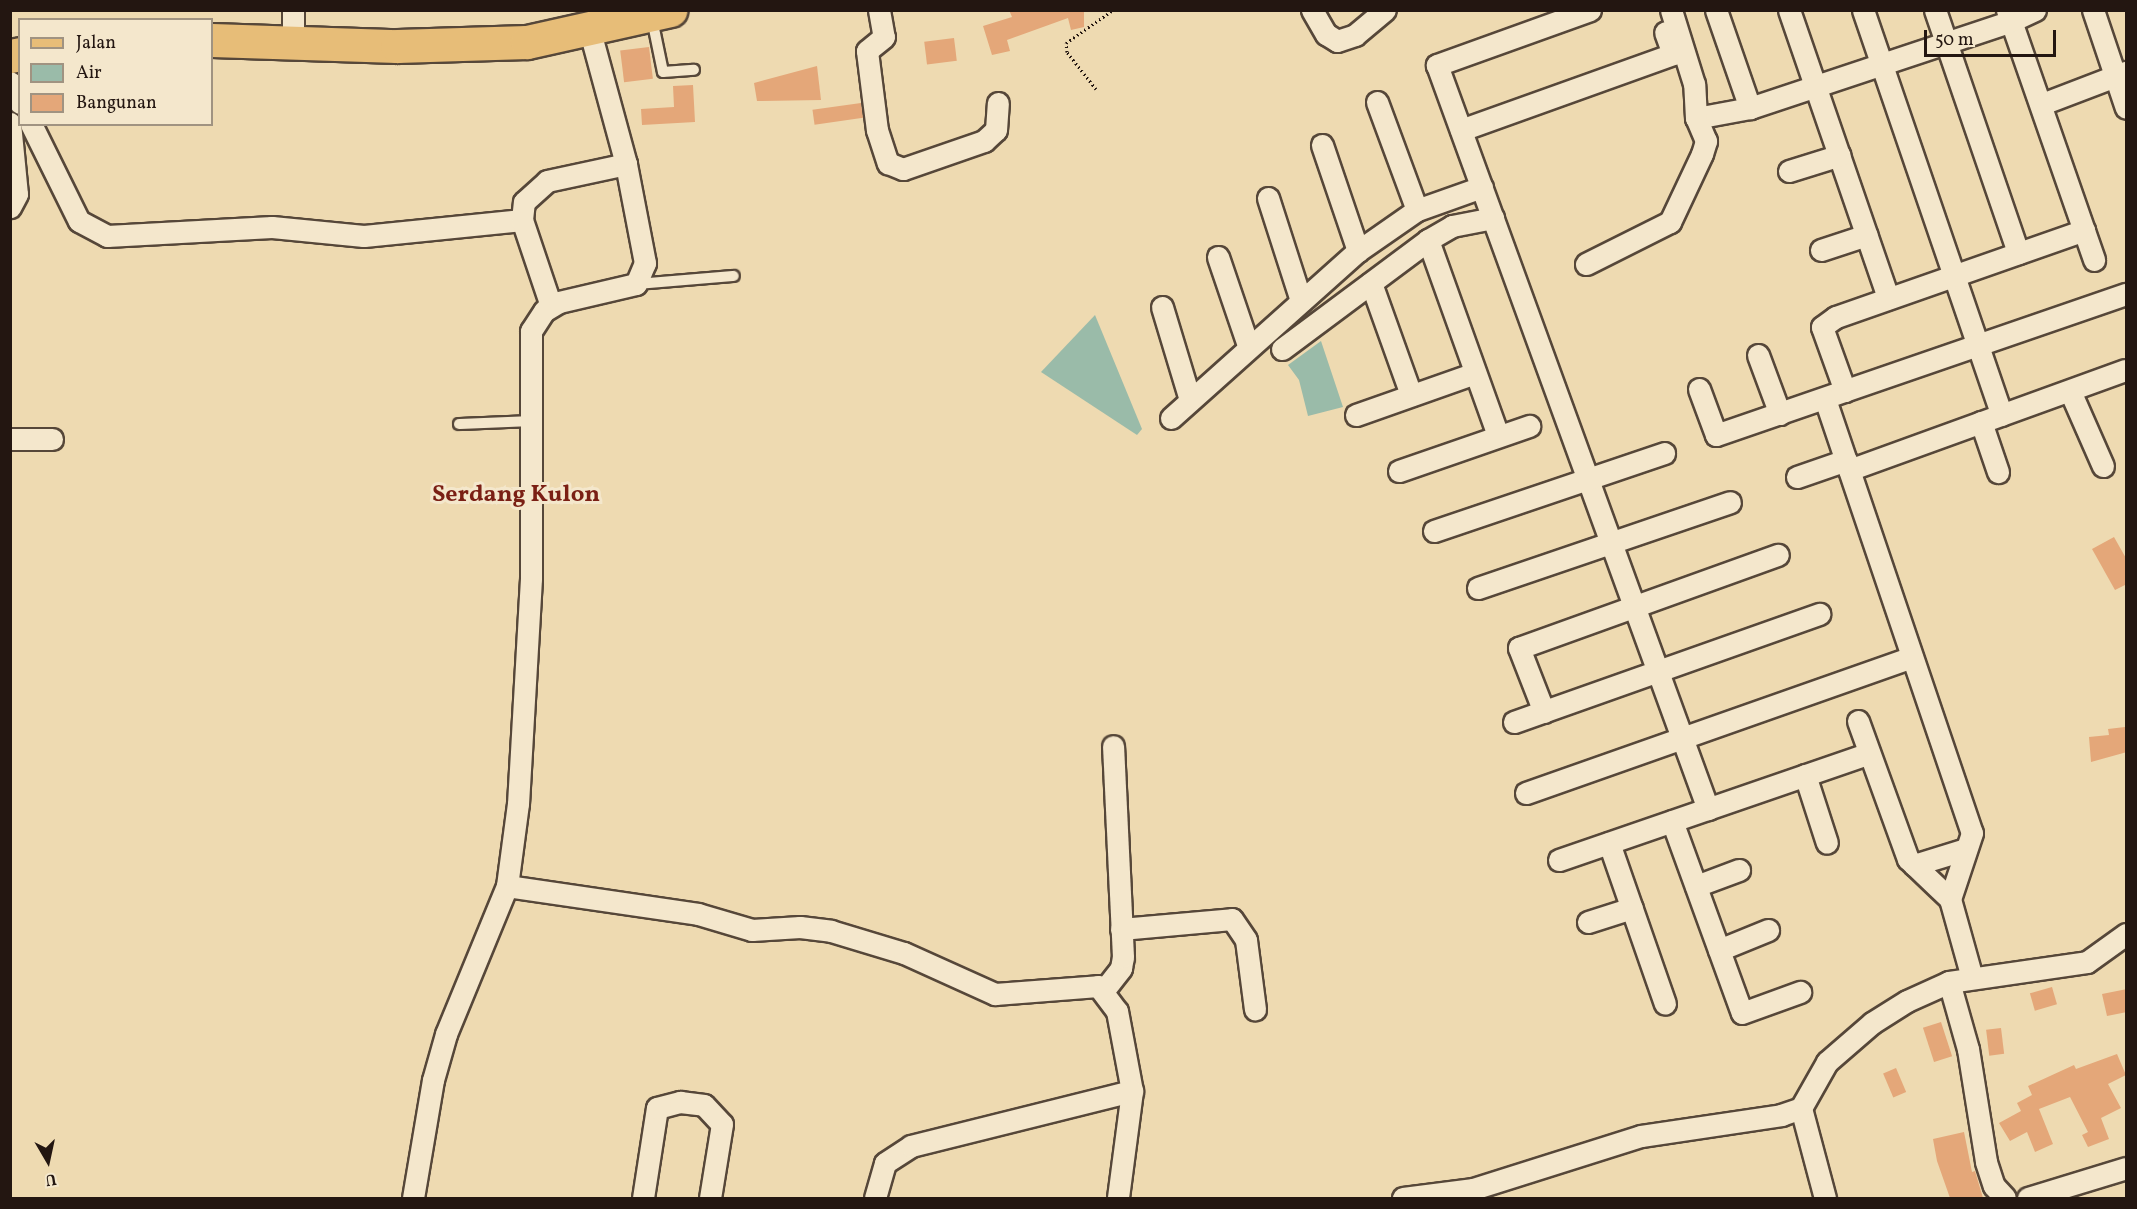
<!DOCTYPE html>
<html>
<head>
<meta charset="utf-8">
<style>
	body { margin:0 }
	#map { position:relative; width:2137px; height:1209px; overflow:hidden; background:#eedab1; font-family:Vollkorn,serif }
	div>[style] { position:absolute }
	.water>* { inset:0; background:#9abba9 }
	.building>* { inset:0; background:#e4a779; transform-origin:0 0 }
	.path>* { height:3px; margin-top:-1.5px; transform-origin:0; background:repeating-linear-gradient(90deg,#231611 0 1.5px,transparent 0 4.5px) }
	.roads { filter:drop-shadow(2px 0 #564739) drop-shadow(-2px 0 #564739) drop-shadow(0 2px #564739) drop-shadow(0 -2px #564739) }
	.service>* { height:10px; margin:-5px; padding:0 5px; transform-origin:5px; border-radius:5px; background:#f4e7cc }
	.minor>* { height:21px; margin:-10.5px; padding:0 10.5px; transform-origin:10.5px; border-radius:10.5px; background:#f4e7cc }
	.primary>* { height:33px; margin:-16.5px; padding:0 16.5px; transform-origin:16.5px; border-radius:16.5px; background:#e7bd78 }
	span { translate:-50% -50%; white-space:nowrap; text-align:center; line-height:1.15; -webkit-text-stroke:6px #f4e7cc; paint-order:stroke }
	.quarter-label { font-size:24px; color:#7a1f14; font-weight:700 }
	.frame { position:absolute; inset:0; border:12px solid #231611; pointer-events:none }
	.legend { position:absolute; left:18px; top:18px; width:195px; height:108px; box-sizing:border-box; background:#f4e7cc; border:2px solid #a09381; margin:0; padding:8px 10px; list-style:none; font-size:18px; color:#231611 }
	.legend li { display:flex; align-items:center; gap:12px; height:30px }
	.legend b { width:30px; border:2px solid #a09381 }
	.north { position:absolute; left:18px; top:1131px; width:60px; height:60px; -webkit-text-stroke:4px #f4e7cc; paint-order:stroke; rotate:171deg; font-size:16px; font-weight:700; line-height:24px; text-align:center; color:#231611 }
	.north::after { content:''; display:block; margin:auto; width:21px; height:27px; background:#231611; clip-path:polygon(50% 0,100% 100%,50% 72%,0 100%) }
	.scale { position:absolute; left:1924px; top:30px; width:132px; height:27px; box-sizing:border-box; border:3px solid #231611; border-top:0; padding-left:8px; font-size:18px; line-height:21px; white-space:nowrap; color:#231611; -webkit-text-stroke:4px #f4e7cc; paint-order:stroke }
</style>
</head>
<body>
<div id="map">
	<div class="water">
		<i style="clip-path:polygon(1095px 315px,1142px 429px,1137px 435px,1041px 372px)"></i>
		<i style="clip-path:polygon(1321px 341px,1343px 407px,1308px 416px,1299px 380px,1288px 365px)"></i>
	</div>
	<div class="building">
		<i style="clip-path:polygon(1009px 10px,1084px 10px,1084px 27px,1071px 30px,1068px 18px,1007px 40px,1010px 51px,992px 55px,983px 26px,1012px 17px)"></i>
		<i style="left:954px;top:38px;width:23px;height:30px;rotate:83deg"></i>
		<i style="left:649px;top:47px;width:32px;height:29px;rotate:83deg"></i>
		<i style="clip-path:polygon(817px 66px,821px 100px,757px 101px,754px 83px)"></i>
		<i style="clip-path:polygon(693px 85px,695px 122px,642px 125px,641px 109px,674px 107px,673px 86px)"></i>
		<i style="left:861px;top:103px;width:15px;height:49px;rotate:82deg"></i>
		<i style="clip-path:polygon(2114px 537px,2127px 560px,2127px 584px,2115px 590px,2092px 549px)"></i>
		<i style="clip-path:polygon(2125px 727px,2127px 752px,2091px 762px,2089px 737px,2109px 735px,2108px 729px)"></i>
		<i style="left:2052px;top:987px;width:18px;height:23px;rotate:74deg"></i>
		<i style="clip-path:polygon(2127px 989px,2127px 1012px,2107px 1016px,2102px 994px)"></i>
		<i style="left:1941px;top:1022px;width:36px;height:19px;rotate:72deg"></i>
		<i style="left:2001px;top:1028px;width:26px;height:15px;rotate:83deg"></i>
		<i style="clip-path:polygon(2117px 1054px,2126px 1075px,2108px 1084px,2121px 1108px,2101px 1118px,2109px 1139px,2088px 1147px,2082px 1135px,2088px 1132px,2070px 1097px,2039px 1109px,2053px 1144px,2035px 1152px,2027px 1132px,2010px 1141px,1999px 1123px,2021px 1111px,2017px 1103px,2032px 1095px,2028px 1086px,2074px 1065px,2076px 1069px)"></i>
		<i style="left:1896px;top:1068px;width:26px;height:14px;rotate:67deg"></i>
		<i style="clip-path:polygon(1964px 1132px,1972px 1172px,1975px 1171px,1983px 1198px,1950px 1198px,1937px 1161px,1933px 1139px)"></i>
	</div>
	<div class="path">
		<i style="left:1096px;top:89px;width:47px;rotate:-128.1deg"></i>
		<i style="left:1067px;top:52px;width:9px;rotate:-96deg"></i>
		<i style="left:1066px;top:43px;width:57px;rotate:-35.1deg"></i>
	</div>
	<div class="roads">
		<div class="service">
			<i style="left:652px;top:19px;width:54px;rotate:78.3deg"></i>
			<i style="left:663px;top:72px;width:31px;rotate:-4deg"></i>
			<i style="left:636px;top:284px;width:98px;rotate:-4.7deg"></i>
			<i style="left:459px;top:424px;width:74px;rotate:-2.3deg"></i>
		</div>
		<div class="minor">
			<i style="left:293px;top:10px;width:31px;rotate:90deg"></i>
			<i style="left:879px;top:10px;width:27px;rotate:80deg"></i>
			<i style="left:884px;top:37px;width:22px;rotate:141deg"></i>
			<i style="left:867px;top:51px;width:80px;rotate:82.8deg"></i>
			<i style="left:877px;top:130px;width:35px;rotate:72deg"></i>
			<i style="left:888px;top:163px;width:16px;rotate:22deg"></i>
			<i style="left:903px;top:169px;width:86px;rotate:-19.1deg"></i>
			<i style="left:984px;top:141px;width:16px;rotate:-43deg"></i>
			<i style="left:996px;top:130px;width:27px;rotate:-86deg"></i>
			<i style="left:1312px;top:10px;width:28px;rotate:60deg"></i>
			<i style="left:1326px;top:34px;width:13px;rotate:32deg"></i>
			<i style="left:1337px;top:41px;width:19px;rotate:-18deg"></i>
			<i style="left:1355px;top:35px;width:39px;rotate:-40deg"></i>
			<i style="left:1590px;top:10px;width:163px;rotate:160.2deg"></i>
			<i style="left:1437px;top:65px;width:792px;rotate:69.99deg"></i>
			<i style="left:1716px;top:10px;width:104px;rotate:70.9deg"></i>
			<i style="left:1789px;top:10px;width:305px;rotate:71deg"></i>
			<i style="left:1863px;top:10px;width:428px;rotate:71.1deg"></i>
			<i style="left:1935px;top:10px;width:257px;rotate:71.1deg"></i>
			<i style="left:2035px;top:10px;width:26px;rotate:155deg"></i>
			<i style="left:2011px;top:21px;width:253px;rotate:70.8deg"></i>
			<i style="left:2093px;top:10px;width:103px;rotate:71.4deg"></i>
			<i style="left:10px;top:82px;width:23px;rotate:65deg"></i>
			<i style="left:1377px;top:102px;width:115px;rotate:69.7deg"></i>
			<i style="left:2042px;top:104px;width:90px;rotate:-20.9deg"></i>
			<i style="left:1696px;top:118px;width:55px;rotate:-10.5deg"></i>
			<i style="left:1750px;top:108px;width:275px;rotate:-18.4deg"></i>
			<i style="left:2011px;top:21px;width:12px;rotate:-110deg"></i>
			<i style="left:10px;top:123px;width:71px;rotate:84.4deg"></i>
			<i style="left:17px;top:194px;width:15px;rotate:118deg"></i>
			<i style="left:31px;top:124px;width:108px;rotate:63.7deg"></i>
			<i style="left:79px;top:221px;width:32px;rotate:28deg"></i>
			<i style="left:107px;top:236px;width:165px;rotate:-3.1deg"></i>
			<i style="left:272px;top:227px;width:92px;rotate:5.6deg"></i>
			<i style="left:364px;top:236px;width:159px;rotate:-5.8deg"></i>
			<i style="left:1461px;top:130px;width:225px;rotate:-19.7deg"></i>
			<i style="left:1673px;top:54px;width:23px;rotate:-110deg"></i>
			<i style="left:1322px;top:145px;width:112px;rotate:71.2deg"></i>
			<i style="left:1789px;top:171px;width:53px;rotate:-17.4deg"></i>
			<i style="left:1268px;top:198px;width:108px;rotate:72.2deg"></i>
			<i style="left:1428px;top:240px;width:208px;rotate:70.3deg"></i>
			<i style="left:1821px;top:250px;width:48px;rotate:-18.1deg"></i>
			<i style="left:1218px;top:257px;width:93px;rotate:71.2deg"></i>
			<i style="left:1586px;top:264px;width:94px;rotate:-26.6deg"></i>
			<i style="left:1670px;top:222px;width:75px;rotate:-64.8deg"></i>
			<i style="left:1702px;top:154px;width:14px;rotate:-73deg"></i>
			<i style="left:1706px;top:141px;width:25px;rotate:-113deg"></i>
			<i style="left:1696px;top:118px;width:34px;rotate:-93deg"></i>
			<i style="left:1694px;top:84px;width:77px;rotate:-107.3deg"></i>
			<i style="left:1371px;top:283px;width:119px;rotate:70.3deg"></i>
			<i style="left:551px;top:306px;width:91px;rotate:-108.6deg"></i>
			<i style="left:522px;top:220px;width:18px;rotate:-84deg"></i>
			<i style="left:524px;top:202px;width:31px;rotate:-42deg"></i>
			<i style="left:547px;top:181px;width:81px;rotate:-12.1deg"></i>
			<i style="left:1162px;top:307px;width:97px;rotate:73.2deg"></i>
			<i style="left:1282px;top:349px;width:182px;rotate:-36.7deg"></i>
			<i style="left:1428px;top:240px;width:28px;rotate:-30deg"></i>
			<i style="left:1452px;top:226px;width:42px;rotate:-11deg"></i>
			<i style="left:1758px;top:355px;width:63px;rotate:69.6deg"></i>
			<i style="left:1699px;top:389px;width:49px;rotate:69.7deg"></i>
			<i style="left:1716px;top:435px;width:434px;rotate:-19deg"></i>
			<i style="left:1845px;top:391px;width:68px;rotate:-109.8deg"></i>
			<i style="left:1822px;top:327px;width:17px;rotate:-36deg"></i>
			<i style="left:1836px;top:317px;width:263px;rotate:-19.3deg"></i>
			<i style="left:2070px;top:391px;width:82px;rotate:66.3deg"></i>
			<i style="left:1825px;top:399px;width:458px;rotate:71.3deg"></i>
			<i style="left:1972px;top:833px;width:70px;rotate:108.4deg"></i>
			<i style="left:1356px;top:415px;width:126px;rotate:-19.4deg"></i>
			<i style="left:1171px;top:418px;width:251px;rotate:-41.8deg"></i>
			<i style="left:1358px;top:251px;width:72px;rotate:-34.8deg"></i>
			<i style="left:1417px;top:210px;width:69px;rotate:-19.5deg"></i>
			<i style="left:1981px;top:422px;width:53px;rotate:71.2deg"></i>
			<i style="left:10px;top:439px;width:42px"></i>
			<i style="left:1849px;top:470px;width:294px;rotate:-19.9deg"></i>
			<i style="left:1399px;top:471px;width:138px;rotate:-19.1deg"></i>
			<i style="left:1797px;top:477px;width:52px;rotate:-19.1deg"></i>
			<i style="left:1434px;top:531px;width:243px;rotate:-18.7deg"></i>
			<i style="left:1478px;top:588px;width:266px;rotate:-18.8deg"></i>
			<i style="left:1544px;top:712px;width:69px;rotate:-111.3deg"></i>
			<i style="left:1519px;top:648px;width:275px;rotate:-19.8deg"></i>
			<i style="left:1858px;top:721px;width:147px;rotate:70.1deg"></i>
			<i style="left:1908px;top:859px;width:58px;rotate:43.6deg"></i>
			<i style="left:1950px;top:899px;width:82px;rotate:74.4deg"></i>
			<i style="left:1514px;top:722px;width:324px;rotate:-19.5deg"></i>
			<i style="left:1805px;top:775px;width:71px;rotate:72.1deg"></i>
			<i style="left:1526px;top:793px;width:409px;rotate:-19.4deg"></i>
			<i style="left:1672px;top:821px;width:204px;rotate:70deg"></i>
			<i style="left:1742px;top:1013px;width:62px;rotate:-19.9deg"></i>
			<i style="left:1609px;top:843px;width:170px;rotate:70.8deg"></i>
			<i style="left:1559px;top:860px;width:328px;rotate:-19deg"></i>
			<i style="left:1914px;top:865px;width:54px;rotate:-17.1deg"></i>
			<i style="left:507px;top:886px;width:193px;rotate:8.3deg"></i>
			<i style="left:698px;top:914px;width:56px;rotate:16.5deg"></i>
			<i style="left:752px;top:930px;width:48px;rotate:-3.6deg"></i>
			<i style="left:800px;top:927px;width:31px;rotate:7deg"></i>
			<i style="left:831px;top:931px;width:76px;rotate:16.8deg"></i>
			<i style="left:904px;top:953px;width:100px;rotate:24.3deg"></i>
			<i style="left:995px;top:994px;width:103px;rotate:-4.4deg"></i>
			<i style="left:1098px;top:986px;width:31px;rotate:53deg"></i>
			<i style="left:1117px;top:1011px;width:81px;rotate:79.4deg"></i>
			<i style="left:1132px;top:1091px;width:108px;rotate:97.5deg"></i>
			<i style="left:1696px;top:886px;width:46px;rotate:-20.4deg"></i>
			<i style="left:1588px;top:922px;width:46px;rotate:-17.7deg"></i>
			<i style="left:1121px;top:929px;width:111px;rotate:-5.1deg"></i>
			<i style="left:1232px;top:919px;width:25px;rotate:56deg"></i>
			<i style="left:1246px;top:940px;width:70px;rotate:82.6deg"></i>
			<i style="left:1719px;top:950px;width:53px;rotate:-22.2deg"></i>
			<i style="left:1949px;top:982px;width:70px;rotate:74.2deg"></i>
			<i style="left:1968px;top:1049px;width:114px;rotate:80.9deg"></i>
			<i style="left:1986px;top:1162px;width:25px;rotate:72deg"></i>
			<i style="left:1994px;top:1186px;width:16px;rotate:47deg"></i>
			<i style="left:1104px;top:990px;width:28px;rotate:-52deg"></i>
			<i style="left:1121px;top:968px;width:11px;rotate:-80deg"></i>
			<i style="left:1123px;top:957px;width:211px;rotate:-92.7deg"></i>
			<i style="left:1801px;top:1108px;width:93px;rotate:75.1deg"></i>
			<i style="left:413px;top:1198px;width:120px;rotate:-80.4deg"></i>
			<i style="left:433px;top:1080px;width:48px;rotate:-74.2deg"></i>
			<i style="left:446px;top:1034px;width:160px;rotate:-67.6deg"></i>
			<i style="left:507px;top:886px;width:83px;rotate:-82.4deg"></i>
			<i style="left:518px;top:804px;width:226px;rotate:-86.7deg"></i>
			<i style="left:531px;top:578px;width:247px;rotate:-90deg"></i>
			<i style="left:531px;top:331px;width:24px;rotate:-57deg"></i>
			<i style="left:544px;top:311px;width:17px;rotate:-31deg"></i>
			<i style="left:559px;top:302px;width:79px;rotate:-13.2deg"></i>
			<i style="left:636px;top:284px;width:23px;rotate:-67deg"></i>
			<i style="left:645px;top:263px;width:101px;rotate:-100.9deg"></i>
			<i style="left:626px;top:164px;width:141px;rotate:-105.2deg"></i>
			<i style="left:643px;top:1198px;width:91px;rotate:-81.2deg"></i>
			<i style="left:657px;top:1108px;width:24px;rotate:-15deg"></i>
			<i style="left:680px;top:1102px;width:24px;rotate:7deg"></i>
			<i style="left:704px;top:1105px;width:26px;rotate:47deg"></i>
			<i style="left:722px;top:1124px;width:75px;rotate:99.2deg"></i>
			<i style="left:875px;top:1198px;width:36px;rotate:-74deg"></i>
			<i style="left:885px;top:1163px;width:31px;rotate:-33deg"></i>
			<i style="left:911px;top:1146px;width:228px;rotate:-14deg"></i>
			<i style="left:1403px;top:1198px;width:71px;rotate:-7.3deg"></i>
			<i style="left:1473px;top:1189px;width:176px;rotate:-17.5deg"></i>
			<i style="left:1641px;top:1136px;width:142px;rotate:-8.5deg"></i>
			<i style="left:1781px;top:1115px;width:21px;rotate:-19deg"></i>
			<i style="left:1801px;top:1108px;width:53px;rotate:-60.5deg"></i>
			<i style="left:1827px;top:1062px;width:60px;rotate:-40.9deg"></i>
			<i style="left:1872px;top:1023px;width:41px;rotate:-32.2deg"></i>
			<i style="left:1907px;top:1001px;width:46px;rotate:-24.3deg"></i>
			<i style="left:1949px;top:982px;width:139px;rotate:-8.2deg"></i>
			<i style="left:2087px;top:962px;width:48px;rotate:-35.7deg"></i>
			<i style="left:2028px;top:1198px;width:102px;rotate:-17deg"></i>
		</div>
		<div class="primary">
			<i style="left:212px;top:40px;width:185px;rotate:1.9deg"></i>
			<i style="left:397px;top:46px;width:130px;rotate:-1.8deg"></i>
			<i style="left:527px;top:42px;width:147px;rotate:-12.6deg"></i>
			<i style="left:10px;top:56px;width:10px;rotate:-11deg"></i>
		</div>
	</div>
	<div class="quarter-label">
		<span style="left:516px;top:496px">Serdang Kulon</span>
	</div>
	<div class="frame"></div>
	<ul class="legend">
	<li><b style="height:8px;background:#e7bd78"></b>Jalan</li>
	<li><b style="height:16px;background:#9abba9"></b>Air</li>
	<li><b style="height:16px;background:#e4a779"></b>Bangunan</li>
	</ul>
	<div class="north">U</div>
	<div class="scale">50 m</div>
</div>
</body>
</html>
